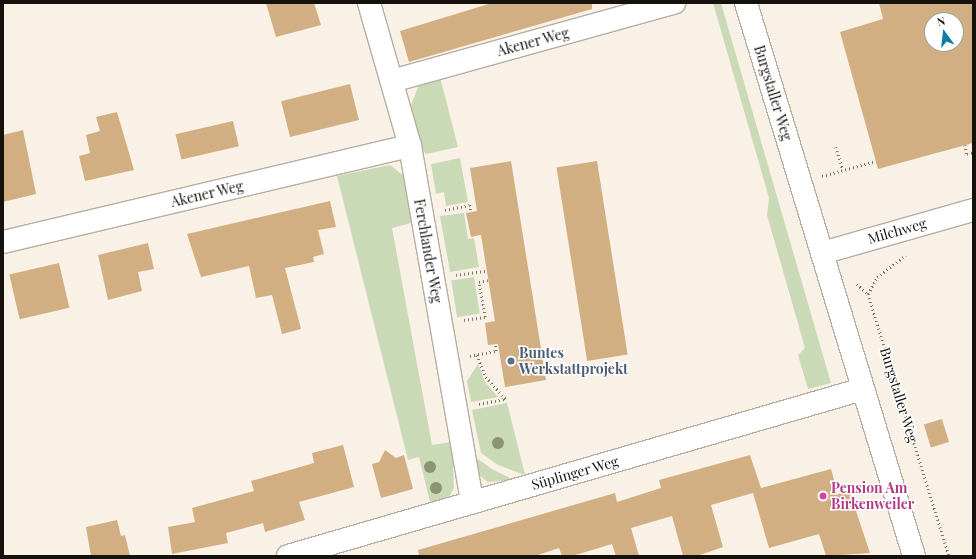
<!DOCTYPE html>
<html>
<head>
<meta charset="utf-8">
<style>
	body { margin:0 }
	#map { position:relative; width:976px; height:559px; overflow:hidden; background:#f9f1e5; font-family:"Playfair Display",serif }
	div>[style] { position:absolute }
	.green>* { inset:0; background:#cadab6; transform-origin:0 0 }
	.building>* { inset:0; background:#d2af83; transform-origin:0 0 }
	.path>* { height:2.5px; margin-top:-1.25px; transform-origin:0; background:repeating-linear-gradient(90deg,#7d7770 0 1px,transparent 0 4px) }
	.roads { filter:drop-shadow(1px 0 #b6aea3) drop-shadow(-1px 0 #b6aea3) drop-shadow(0 1px #b6aea3) drop-shadow(0 -1px #b6aea3) }
	.minor>* { height:22px; margin:-11px; padding:0 11px; transform-origin:11px; border-radius:11px; background:#fff }
	.trees>* { width:12px; height:12px; margin:-6px; border-radius:50%; background:#8d9471 }
	.dots>* { width:11px; height:11px; translate:-50% -50%; box-sizing:border-box; border:2px solid #fff; border-radius:50% }
	span { translate:-50% -50%; white-space:nowrap; text-align:center; line-height:1.15; -webkit-text-stroke:3px #fff; paint-order:stroke }
	.street-label { font-size:14px; color:#15120e }
	.service-label { font-size:14px; color:#4e5e75; font-weight:700 }
	.left { translate:0 -50%; text-align:left }
	.hotel-label { font-size:14px; color:#b23c85; font-weight:700 }
	.frame { position:absolute; inset:0; border:4px solid #15120e; pointer-events:none }
	.north { position:absolute; left:924px; top:12px; width:40px; height:40px; box-sizing:border-box; background:#fff; border:1px solid #a1a09f; border-radius:50%; rotate:345deg; font-size:11px; font-weight:700; line-height:16px; text-align:center; color:#15120e }
	.north::after { content:''; display:block; margin:auto; width:14px; height:18px; background:#097da5; clip-path:polygon(50% 0,100% 100%,50% 72%,0 100%) }
</style>
</head>
<body>
<div id="map">
	<div class="green">
		<i style="clip-path:polygon(713px 3px,721px 3px,831px 383px,808px 389px,798px 355px,805px 348px,767px 215px,769px 198px)"></i>
		<i style="clip-path:polygon(439px 73px,458px 147px,426px 154px,420px 147px,411px 105px,419px 85px)"></i>
		<i style="clip-path:polygon(460px 158px,468px 202px,446px 206px,444px 192px,436px 194px,431px 164px)"></i>
		<i style="clip-path:polygon(390px 165px,405px 177px,415px 222px,392px 228px,432px 445px,452px 442px,454px 488px,446px 502px,431px 506px,419px 457px,408px 460px,337px 176px)"></i>
		<i style="clip-path:polygon(464px 213px,468px 239px,474px 238px,479px 267px,450px 272px,440px 216px)"></i>
		<i style="left:474px;top:277px;width:37px;height:23px;rotate:81deg"></i>
		<i style="clip-path:polygon(478px 364px,485px 382px,498px 397px,471px 402px,467px 381px)"></i>
		<i style="clip-path:polygon(507px 403px,525px 475px,498px 465px,481px 453px,472px 410px)"></i>
		<i style="clip-path:polygon(471px 454px,492px 469px,514px 480px,488px 482px,476px 473px)"></i>
	</div>
	<div class="building">
		<i style="clip-path:polygon(266px 3px,314px 3px,321px 25px,276px 37px)"></i>
		<i style="clip-path:polygon(492px 3px,592px 3px,592px 9px,409px 62px,400px 31px)"></i>
		<i style="clip-path:polygon(evenodd,879px 3px,973px 3px,973px 143px,878px 169px,840px 32px,883px 19px,879px 3px,932px 20px,956px 20px,956px 44px,932px 44px,932px 20px)"></i>
		<i style="left:350px;top:84px;width:37px;height:71px;rotate:76deg"></i>
		<i style="clip-path:polygon(117px 112px,134px 170px,85px 181px,79px 156px,90px 153px,86px 135px,100px 131px,96px 117px)"></i>
		<i style="left:233px;top:121px;width:26px;height:59px;rotate:77deg"></i>
		<i style="clip-path:polygon(23px 130px,36px 194px,3px 202px,3px 135px)"></i>
		<i style="clip-path:polygon(511px 161px,546px 380px,505px 387px,498px 344px,488px 345px,485px 323px,495px 321px,481px 235px,471px 237px,466px 213px,477px 211px,470px 168px)"></i>
		<i style="left:597px;top:161px;width:196px;height:41px;rotate:81deg"></i>
		<i style="clip-path:polygon(330px 201px,336px 227px,318px 230px,324px 254px,313px 257px,314px 262px,285px 268px,301px 329px,282px 334px,272px 295px,256px 298px,249px 266px,201px 277px,187px 234px)"></i>
		<i style="clip-path:polygon(148px 243px,154px 269px,138px 272px,142px 291px,108px 300px,98px 255px)"></i>
		<i style="left:59px;top:263px;width:46px;height:51px;rotate:77deg"></i>
		<i style="left:942px;top:419px;width:24px;height:19px;rotate:73deg"></i>
		<i style="clip-path:polygon(343px 445px,354px 487px,299px 502px,305px 520px,265px 532px,263px 523px,226px 533px,228px 543px,172px 554px,168px 527px,195px 522px,192px 508px,254px 491px,251px 481px,314px 463px,312px 453px)"></i>
		<i style="clip-path:polygon(385px 450px,396px 458px,404px 455px,413px 489px,381px 498px,372px 464px,379px 462px)"></i>
		<i style="clip-path:polygon(750px 455px,761px 488px,831px 469px,838px 494px,849px 490px,870px 553px,826px 556px,819px 534px,769px 548px,753px 493px,711px 505px,723px 547px,697px 556px,683px 556px,672px 516px,631px 528px,639px 556px,616px 556px,612px 544px,572px 556px,562px 556px,559px 548px,535px 556px,419px 556px,418px 550px,615px 493px,617px 502px,661px 488px,659px 480px)"></i>
		<i style="clip-path:polygon(117px 520px,121px 536px,125px 535px,130px 556px,91px 556px,86px 527px)"></i>
	</div>
	<div class="path">
		<i style="left:965px;top:145px;width:9px;rotate:77deg"></i>
		<i style="left:967px;top:154px;width:6px;rotate:-18deg"></i>
		<i style="left:836px;top:147px;width:24px;rotate:73deg"></i>
		<i style="left:822px;top:176px;width:56px;rotate:-15.5deg"></i>
		<i style="left:445px;top:210px;width:25px;rotate:-11deg"></i>
		<i style="left:470px;top:205px;width:7px;rotate:82deg"></i>
		<i style="left:456px;top:275px;width:30px;rotate:-8deg"></i>
		<i style="left:857px;top:284px;width:15px;rotate:42deg"></i>
		<i style="left:868px;top:294px;width:274px;rotate:72.8deg"></i>
		<i style="left:868px;top:294px;width:19px;rotate:-62deg"></i>
		<i style="left:877px;top:277px;width:36px;rotate:-37deg"></i>
		<i style="left:464px;top:320px;width:21px;rotate:-8deg"></i>
		<i style="left:485px;top:317px;width:36px;rotate:-100deg"></i>
		<i style="left:479px;top:282px;width:9px;rotate:-13deg"></i>
		<i style="left:477px;top:355px;width:24px;rotate:68deg"></i>
		<i style="left:486px;top:377px;width:30px;rotate:48deg"></i>
		<i style="left:470px;top:356px;width:26px;rotate:-11deg"></i>
		<i style="left:496px;top:351px;width:6px;rotate:-99deg"></i>
		<i style="left:479px;top:404px;width:26px;rotate:-11deg"></i>
	</div>
	<div class="roads">
		<div class="minor">
			<i style="left:369px;top:3px;width:149px;rotate:74deg"></i>
			<i style="left:410px;top:146px;width:362px;rotate:80.1deg"></i>
			<i style="left:746px;top:3px;width:578px;rotate:73.1deg"></i>
			<i style="left:392px;top:81px;width:293px;rotate:-15.5deg"></i>
			<i style="left:3px;top:242px;width:418px;rotate:-13.3deg"></i>
			<i style="left:822px;top:253px;width:157px;rotate:-15.9deg"></i>
			<i style="left:288px;top:556px;width:599px;rotate:-16.2deg"></i>
		</div>
	</div>
	<div class="trees">
		<i style="left:498px;top:443px"></i>
		<i style="left:430px;top:467px"></i>
		<i style="left:436px;top:488px"></i>
	</div>
	<div class="dots">
		<i style="left:511px;top:361px;background:#5c6f8a"></i>
		<i style="left:823px;top:496px;background:#d1479c"></i>
	</div>
	<div class="street-label">
		<span style="left:533px;top:42px;rotate:-15deg">Akener Weg</span>
		<span style="left:773px;top:93px;rotate:73deg">Burgstaller Weg</span>
		<span style="left:207px;top:194px;rotate:-13deg">Akener Weg</span>
		<span style="left:897px;top:231px;rotate:-16deg">Milchweg</span>
		<span style="left:428px;top:251px;rotate:80deg">Ferchlander Weg</span>
		<span style="left:899px;top:395px;rotate:73deg">Burgstaller Weg</span>
		<span style="left:575px;top:473px;rotate:-16deg">Süplinger Weg</span>
	</div>
	<div class="service-label">
		<span class="left" style="left:519px;top:361px">Buntes<br>Werkstattprojekt</span>
	</div>
	<div class="hotel-label">
		<span class="left" style="left:831px;top:496px">Pension Am<br>Birkenweiler</span>
	</div>
	<div class="frame"></div>
	<div class="north">N</div>
</div>
</body>
</html>
